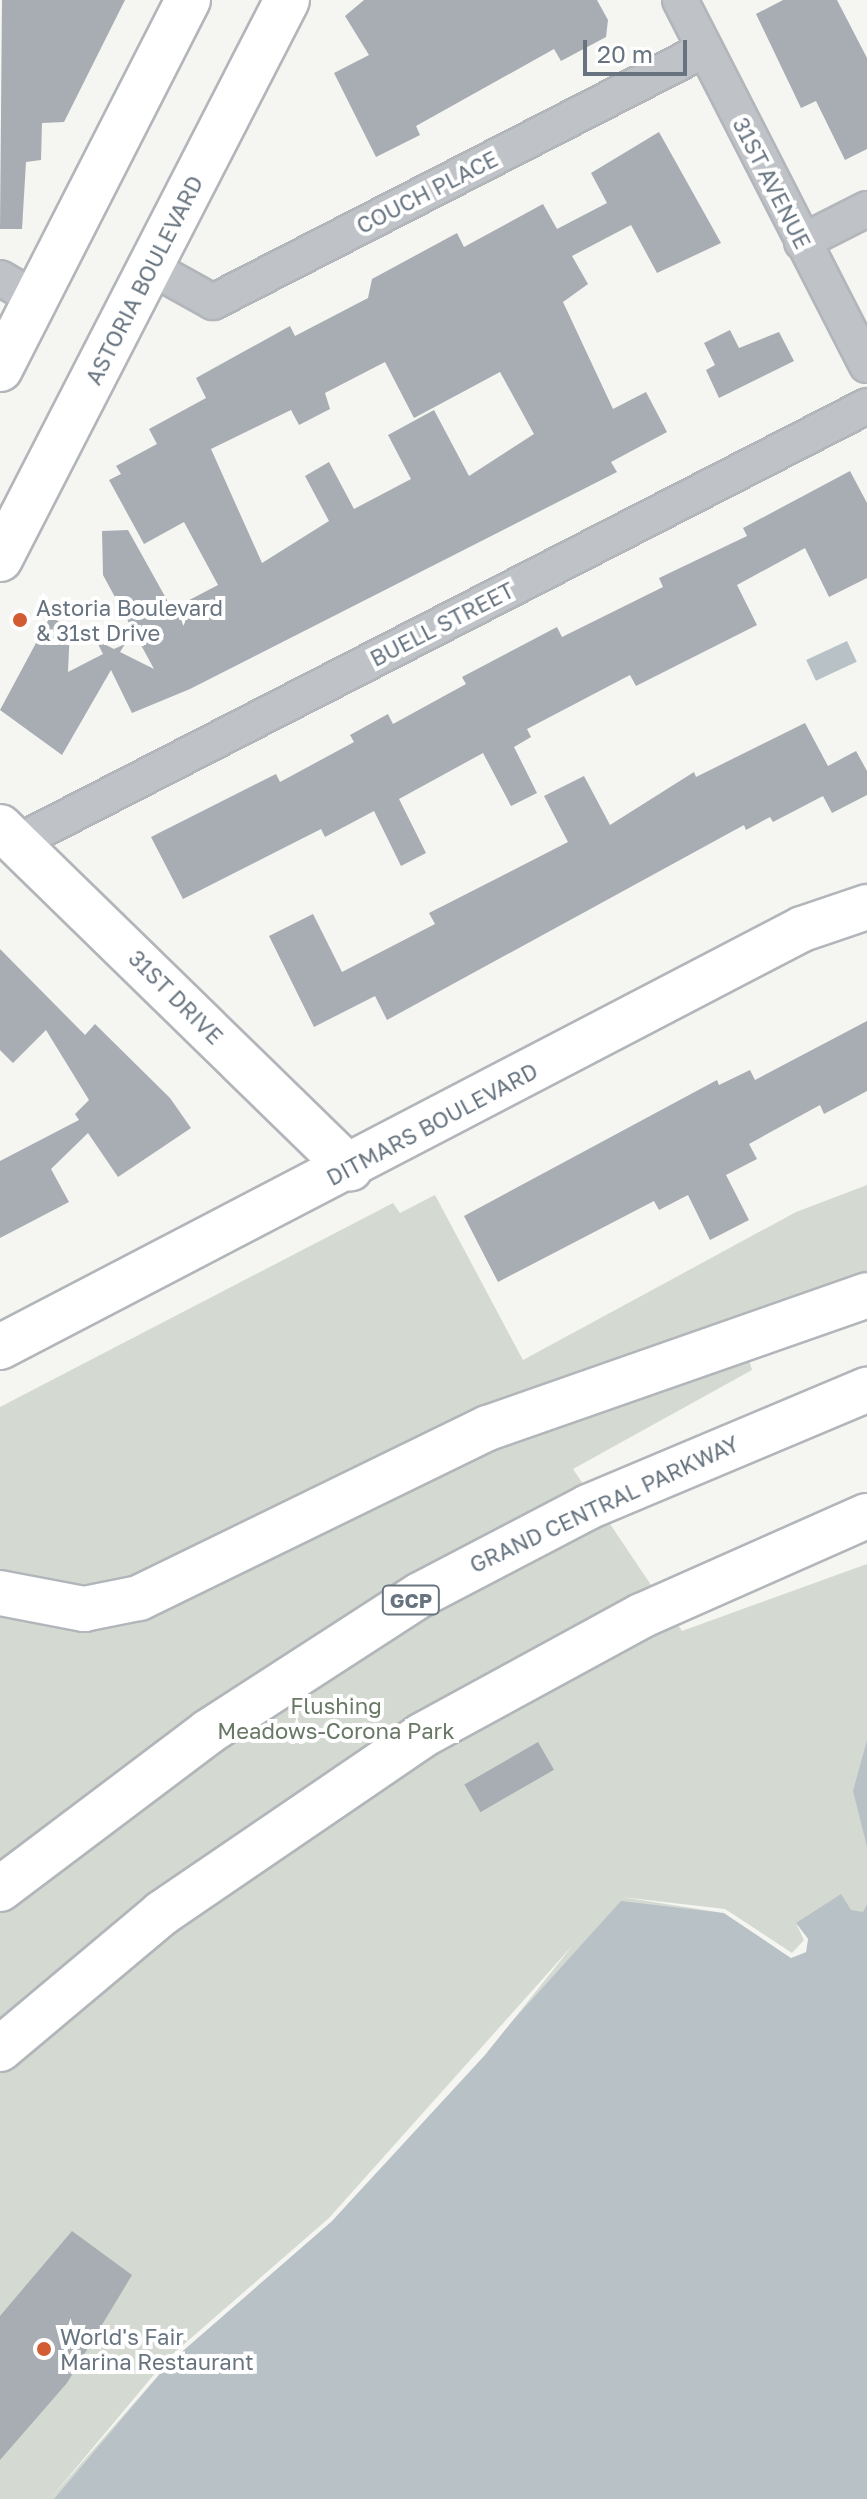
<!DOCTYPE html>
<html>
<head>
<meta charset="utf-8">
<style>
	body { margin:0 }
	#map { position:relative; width:867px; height:2499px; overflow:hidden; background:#f5f5f2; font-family:"Golos Text",sans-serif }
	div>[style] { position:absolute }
	.green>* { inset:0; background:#d4dad2 }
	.water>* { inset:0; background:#b8c1c6; transform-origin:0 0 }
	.pier>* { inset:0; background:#f5f5f2 }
	.building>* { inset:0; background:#a7adb2; transform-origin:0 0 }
	.roads { filter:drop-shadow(2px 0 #b2b6ba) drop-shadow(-2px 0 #b2b6ba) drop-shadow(0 2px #b2b6ba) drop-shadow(0 -2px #b2b6ba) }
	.street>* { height:34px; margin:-17px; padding:0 17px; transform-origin:17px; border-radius:17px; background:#bfc2c6 }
	.secondary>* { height:44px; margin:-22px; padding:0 22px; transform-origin:22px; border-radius:22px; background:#fff }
	.primary>* { height:44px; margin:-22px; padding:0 22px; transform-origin:22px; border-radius:22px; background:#fff }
	.highway>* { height:44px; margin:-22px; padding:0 22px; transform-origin:22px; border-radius:22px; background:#fff }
	.dots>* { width:22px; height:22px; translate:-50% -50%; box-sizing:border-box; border:4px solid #fff; border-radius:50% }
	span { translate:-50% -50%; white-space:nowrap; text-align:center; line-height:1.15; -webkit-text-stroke:8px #fff; paint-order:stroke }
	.shield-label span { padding:2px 6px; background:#fff; border:2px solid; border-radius:6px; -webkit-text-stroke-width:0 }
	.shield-label { font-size:20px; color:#677480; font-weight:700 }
	.street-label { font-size:22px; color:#677480 }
	.poi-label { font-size:22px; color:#677480 }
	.left { translate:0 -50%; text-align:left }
	.park-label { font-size:22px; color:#687865 }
	.scale { position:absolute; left:583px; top:40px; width:104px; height:36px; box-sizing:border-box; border:4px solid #677480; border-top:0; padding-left:10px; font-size:24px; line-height:28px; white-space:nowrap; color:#677480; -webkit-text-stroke:6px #fff; paint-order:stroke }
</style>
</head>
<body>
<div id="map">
	<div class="green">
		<i style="clip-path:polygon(867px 1185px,867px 1277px,571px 1414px,749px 1360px,752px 1370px,573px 1469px,682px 1631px,867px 1564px,867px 1970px,268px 2499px,0 2499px,0 1407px,393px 1203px,400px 1213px,435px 1195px,523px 1360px,796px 1212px)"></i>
	</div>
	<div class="water">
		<i style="left:847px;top:641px;width:23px;height:45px;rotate:65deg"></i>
		<i style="clip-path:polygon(867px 1740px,867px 1847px,853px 1791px)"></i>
		<i style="clip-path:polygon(841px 1894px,851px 1910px,863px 1912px,867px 1904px,867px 2499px,54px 2499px,170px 2362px,332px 2221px,621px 1901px,724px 1913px,791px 1958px,806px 1952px,808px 1939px,796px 1923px)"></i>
	</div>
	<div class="pier">
		<i style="clip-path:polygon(621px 1897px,725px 1909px,792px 1953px,804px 1940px,796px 1923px,808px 1939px,806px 1952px,791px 1958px,724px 1913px)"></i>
		<i style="clip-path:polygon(573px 1945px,485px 2055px,332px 2221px,170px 2362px,50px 2499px,167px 2359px,329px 2218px)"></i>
	</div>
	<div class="building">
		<i style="clip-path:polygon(2px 0,125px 0,64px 122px,42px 123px,41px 160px,26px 162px,22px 229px,0 229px)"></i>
		<i style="clip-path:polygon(364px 0,597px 0,608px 20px,606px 37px,561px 61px,554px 49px,416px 126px,420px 135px,376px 157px,334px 73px,369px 55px,345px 16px)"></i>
		<i style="clip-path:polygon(783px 0,837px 0,867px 58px,867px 149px,845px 160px,816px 101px,801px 108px,756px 14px)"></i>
		<i style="clip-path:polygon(evenodd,659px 132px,721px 243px,657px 273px,631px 225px,572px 256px,588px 284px,563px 302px,613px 409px,646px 392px,667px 432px,611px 462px,617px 472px,190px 689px,132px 713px,111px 670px,62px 755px,0 710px,50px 617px,70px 627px,68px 672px,103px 654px,96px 640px,114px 649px,125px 644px,120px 652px,154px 669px,103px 575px,102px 531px,128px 530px,172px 609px,218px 585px,184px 522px,144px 544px,109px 480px,121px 474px,116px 466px,157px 444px,149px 429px,206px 398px,196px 378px,290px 326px,295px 336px,368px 298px,372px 279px,457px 233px,464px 247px,543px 204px,557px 229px,607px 203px,591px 173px,659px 132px,385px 362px,414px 418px,500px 372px,534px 434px,469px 476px,434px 410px,388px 435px,411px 479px,354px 509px,329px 462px,305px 476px,329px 521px,262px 563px,211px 449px,291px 410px,299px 425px,330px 409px,325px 393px,385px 362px)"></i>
		<i style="clip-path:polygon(730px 330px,739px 348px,779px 332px,794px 361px,719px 398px,706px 370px,715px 365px,704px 343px)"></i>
		<i style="clip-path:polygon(850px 471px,867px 503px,867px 578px,829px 597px,805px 548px,737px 585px,757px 625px,636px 686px,630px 675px,527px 729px,531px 737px,514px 747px,537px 793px,511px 806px,483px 753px,399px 799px,426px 853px,401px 866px,374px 811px,325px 837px,321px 829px,183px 899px,151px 837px,276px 774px,280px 782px,354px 742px,350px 735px,388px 714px,393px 724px,466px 684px,462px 677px,557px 627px,562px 637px,663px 587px,659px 578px,747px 536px,743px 528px)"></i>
		<i style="clip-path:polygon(805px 723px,828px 766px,856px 751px,867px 771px,867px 795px,832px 813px,823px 796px,773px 822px,770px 817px,746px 830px,744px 825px,387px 1020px,375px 996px,314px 1027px,269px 936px,313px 914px,342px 972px,435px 924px,429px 913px,568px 842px,544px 796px,584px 776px,610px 825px,694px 772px,696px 777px)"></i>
		<i style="clip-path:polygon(0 949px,85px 1035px,95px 1024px,170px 1098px,191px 1128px,118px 1177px,88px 1133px,51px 1169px,69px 1202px,0 1238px,0 1161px,79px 1120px,75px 1114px,89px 1100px,46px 1030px,13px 1063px,0 1050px)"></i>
		<i style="clip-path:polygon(867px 1021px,867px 1091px,824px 1114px,820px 1105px,749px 1144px,757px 1159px,726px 1175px,749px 1220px,710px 1240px,688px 1195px,659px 1210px,654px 1201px,498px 1282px,464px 1216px,717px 1080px,719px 1085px,750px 1070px,755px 1080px)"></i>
		<i style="left:538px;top:1742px;width:32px;height:85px;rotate:60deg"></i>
		<i style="clip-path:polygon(72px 2231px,132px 2275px,67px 2383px,0 2460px,0 2316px)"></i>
	</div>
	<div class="roads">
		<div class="street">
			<i style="left:680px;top:0;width:410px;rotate:62.9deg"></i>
			<i style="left:802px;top:242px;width:73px;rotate:-26.9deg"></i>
			<i style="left:150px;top:267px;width:72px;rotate:29.1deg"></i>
			<i style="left:213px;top:302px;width:552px;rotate:-27.17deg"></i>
			<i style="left:0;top:278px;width:42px;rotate:30.3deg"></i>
			<i style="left:18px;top:842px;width:954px;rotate:-27.18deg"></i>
		</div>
		<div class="secondary">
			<i style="left:0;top:827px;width:489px;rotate:44.3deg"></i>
			<i style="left:0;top:1347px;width:904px;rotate:-27.53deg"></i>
			<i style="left:802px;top:929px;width:69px;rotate:-18.7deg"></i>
		</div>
		<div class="primary">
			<i style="left:0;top:369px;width:414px;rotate:-63deg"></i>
			<i style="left:0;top:559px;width:628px;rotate:-62.82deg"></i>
		</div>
		<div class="highway">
			<i style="left:0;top:1593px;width:86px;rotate:10.8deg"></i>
			<i style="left:84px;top:1609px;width:56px;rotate:-11.3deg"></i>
			<i style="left:139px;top:1598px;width:388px;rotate:-26deg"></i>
			<i style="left:488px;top:1428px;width:402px;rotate:-19.3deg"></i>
			<i style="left:0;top:1889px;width:261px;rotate:-37deg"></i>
			<i style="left:208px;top:1732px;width:252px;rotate:-32.9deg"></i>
			<i style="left:420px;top:1595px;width:190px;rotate:-27.6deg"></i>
			<i style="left:588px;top:1507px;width:303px;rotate:-22.8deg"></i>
			<i style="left:0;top:2049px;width:212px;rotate:-40deg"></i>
			<i style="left:162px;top:1913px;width:314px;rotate:-34.3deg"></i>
			<i style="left:421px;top:1736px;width:251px;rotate:-28.6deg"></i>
			<i style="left:641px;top:1616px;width:247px;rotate:-23.9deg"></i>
		</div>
	</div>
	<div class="dots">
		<i style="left:20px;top:620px;background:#d25d35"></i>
		<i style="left:44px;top:2349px;background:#d25d35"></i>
	</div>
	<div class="shield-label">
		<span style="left:411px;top:1600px">GCP</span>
	</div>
	<div class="street-label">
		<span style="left:772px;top:183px;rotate:63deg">31ST AVENUE</span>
		<span style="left:427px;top:192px;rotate:-27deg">COUCH PLACE</span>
		<span style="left:144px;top:280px;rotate:-63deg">ASTORIA BOULEVARD</span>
		<span style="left:442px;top:624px;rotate:-27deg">BUELL STREET</span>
		<span style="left:176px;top:997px;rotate:45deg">31ST DRIVE</span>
		<span style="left:432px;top:1124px;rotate:-28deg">DITMARS BOULEVARD</span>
		<span style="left:604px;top:1504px;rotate:-25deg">GRAND CENTRAL PARKWAY</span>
	</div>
	<div class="poi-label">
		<span class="left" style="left:36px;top:620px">Astoria Boulevard<br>&amp; 31st Drive</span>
		<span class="left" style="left:60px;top:2349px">World's Fair<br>Marina Restaurant</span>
	</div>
	<div class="park-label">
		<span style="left:336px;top:1718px">Flushing<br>Meadows-Corona Park</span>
	</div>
	<div class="scale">20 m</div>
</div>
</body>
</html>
